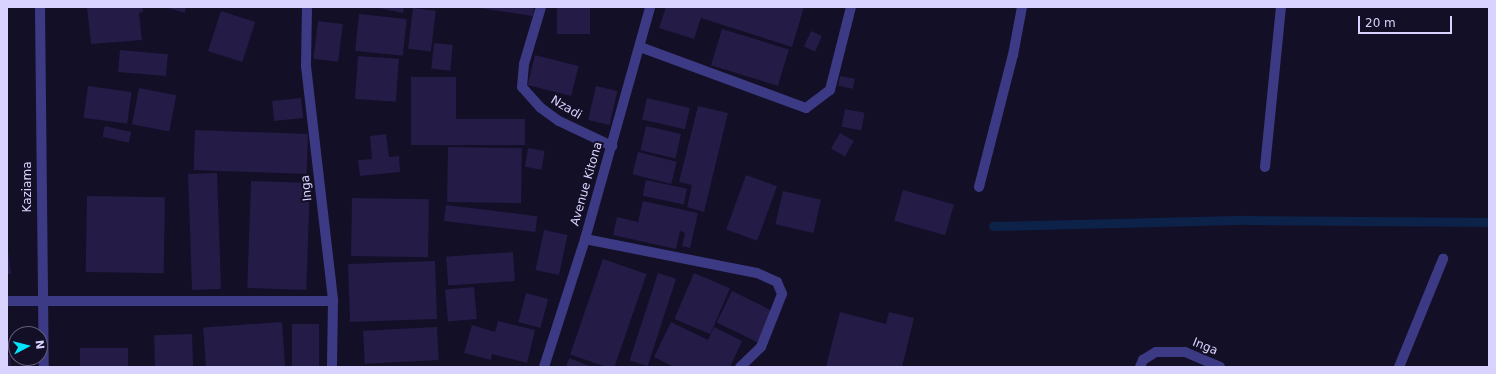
<!DOCTYPE html>
<html>
<head>
<meta charset="utf-8">
<style>
	body { margin:0 }
	#map { position:relative; width:1496px; height:374px; overflow:hidden; background:#130f26; font-family:"DejaVu Sans",sans-serif }
	div>[style] { position:absolute }
	.stream>* { height:9px; margin:-4.5px; padding:0 4.5px; transform-origin:4.5px; border-radius:4.5px; background:#0c2248 }
	.building>* { inset:0; background:#241b47; transform-origin:0 0 }
	.lane>* { height:10px; margin:-5px; padding:0 5px; transform-origin:5px; border-radius:5px; background:#3d3a85 }
	.street>* { height:10px; margin:-5px; padding:0 5px; transform-origin:5px; border-radius:5px; background:#3d3a85 }
	span { translate:-50% -50%; white-space:nowrap; text-align:center; line-height:1.15; -webkit-text-stroke:4px #130f26; paint-order:stroke }
	.street-label { font-size:12px; color:#d9d4ff }
	.frame { position:absolute; inset:0; border:8px solid #d9d4ff; pointer-events:none }
	.north { position:absolute; left:8px; top:326px; width:40px; height:40px; box-sizing:border-box; background:#130f26; border:1px solid #625e7d; border-radius:50%; rotate:83deg; font-size:11px; font-weight:700; line-height:16px; text-align:center; color:#d9d4ff }
	.north::after { content:''; display:block; margin:auto; width:14px; height:18px; background:#00e5ff; clip-path:polygon(50% 0,100% 100%,50% 72%,0 100%) }
	.scale { position:absolute; left:1358px; top:16px; width:94px; height:18px; box-sizing:border-box; border:2px solid #d9d4ff; border-top:0; padding-left:5px; font-size:12px; line-height:14px; white-space:nowrap; color:#d9d4ff; -webkit-text-stroke:3px #130f26; paint-order:stroke }
</style>
</head>
<body>
<div id="map">
	<div class="stream">
		<i style="left:993px;top:226px;width:253px;rotate:-1.4deg"></i>
		<i style="left:1246px;top:220px;width:243px;rotate:0.5deg"></i>
	</div>
	<div class="building">
		<i style="clip-path:polygon(87px 7px,142px 7px,143px 12px,139px 13px,142px 40px,91px 44px)"></i>
		<i style="clip-path:polygon(165px 7px,186px 7px,185px 13px)"></i>
		<i style="clip-path:polygon(374px 7px,404px 7px,403px 13px)"></i>
		<i style="clip-path:polygon(472px 7px,534px 7px,533px 16px)"></i>
		<i style="left:557px;top:7px;width:33px;height:27px"></i>
		<i style="clip-path:polygon(666px 7px,804px 7px,792px 47px,701px 18px,694px 39px,659px 28px)"></i>
		<i style="left:413px;top:8px;width:23px;height:41px;rotate:7deg"></i>
		<i style="left:221px;top:11px;width:36px;height:42px;rotate:18deg"></i>
		<i style="left:359px;top:14px;width:48px;height:37px;rotate:6deg"></i>
		<i style="left:318px;top:21px;width:25px;height:38px;rotate:7deg"></i>
		<i style="left:722px;top:29px;width:70px;height:38px;rotate:17deg"></i>
		<i style="left:811px;top:31px;width:12px;height:17px;rotate:24deg"></i>
		<i style="left:434px;top:43px;width:19px;height:26px;rotate:6deg"></i>
		<i style="left:120px;top:50px;width:48px;height:22px;rotate:5deg"></i>
		<i style="left:535px;top:55px;width:45px;height:31px;rotate:14deg"></i>
		<i style="left:358px;top:56px;width:41px;height:43px;rotate:4deg"></i>
		<i style="left:840px;top:76px;width:15px;height:10px;rotate:11deg"></i>
		<i style="clip-path:polygon(411px 77px,456px 77px,456px 119px,525px 119px,525px 145px,411px 145px)"></i>
		<i style="left:88px;top:86px;width:44px;height:32px;rotate:8deg"></i>
		<i style="left:596px;top:86px;width:22px;height:35px;rotate:13deg"></i>
		<i style="left:139px;top:88px;width:38px;height:37px;rotate:11deg"></i>
		<i style="left:301px;top:98px;width:20px;height:29px;rotate:84deg"></i>
		<i style="left:647px;top:98px;width:44px;height:22px;rotate:13deg"></i>
		<i style="clip-path:polygon(698px 106px,728px 113px,704px 212px,687px 207px,692px 185px,679px 182px)"></i>
		<i style="left:845px;top:109px;width:20px;height:18px;rotate:11deg"></i>
		<i style="left:105px;top:126px;width:27px;height:11px;rotate:13deg"></i>
		<i style="left:646px;top:126px;width:36px;height:25px;rotate:13deg"></i>
		<i style="left:195px;top:130px;width:113px;height:40px;rotate:2deg"></i>
		<i style="left:840px;top:133px;width:16px;height:18px;rotate:30deg"></i>
		<i style="clip-path:polygon(386px 134px,389px 157px,399px 156px,400px 172px,360px 176px,358px 160px,372px 159px,370px 136px)"></i>
		<i style="left:448px;top:147px;width:74px;height:55px;rotate:1deg"></i>
		<i style="left:528px;top:148px;width:17px;height:19px;rotate:10deg"></i>
		<i style="left:638px;top:152px;width:40px;height:23px;rotate:14deg"></i>
		<i style="left:217px;top:173px;width:116px;height:29px;rotate:88deg"></i>
		<i style="left:746px;top:175px;width:33px;height:58px;rotate:20deg"></i>
		<i style="left:646px;top:180px;width:42px;height:16px;rotate:12deg"></i>
		<i style="left:251px;top:181px;width:59px;height:107px;rotate:2deg"></i>
		<i style="left:903px;top:190px;width:53px;height:32px;rotate:16deg"></i>
		<i style="left:783px;top:191px;width:39px;height:34px;rotate:13deg"></i>
		<i style="left:87px;top:196px;width:78px;height:76px;rotate:1deg"></i>
		<i style="left:352px;top:198px;width:77px;height:58px;rotate:1deg"></i>
		<i style="clip-path:polygon(643px 201px,698px 213px,690px 248px,682px 246px,685px 233px,680px 231px,676px 249px,613px 235px,617px 217px,638px 222px)"></i>
		<i style="left:446px;top:205px;width:92px;height:16px;rotate:7deg"></i>
		<i style="left:544px;top:230px;width:24px;height:41px;rotate:12deg"></i>
		<i style="clip-path:polygon(7px 243px,11px 274px,7px 274px)"></i>
		<i style="left:513px;top:252px;width:29px;height:67px;rotate:86deg"></i>
		<i style="left:603px;top:259px;width:46px;height:101px;rotate:19deg"></i>
		<i style="left:435px;top:261px;width:58px;height:87px;rotate:88deg"></i>
		<i style="left:658px;top:273px;width:19px;height:92px;rotate:18deg"></i>
		<i style="left:694px;top:273px;width:39px;height:50px;rotate:23deg"></i>
		<i style="left:474px;top:287px;width:32px;height:29px;rotate:85deg"></i>
		<i style="left:732px;top:291px;width:46px;height:35px;rotate:26deg"></i>
		<i style="left:526px;top:293px;width:23px;height:30px;rotate:15deg"></i>
		<i style="clip-path:polygon(840px 312px,886px 324px,889px 312px,914px 318px,902px 367px,826px 367px)"></i>
		<i style="clip-path:polygon(498px 321px,535px 330px,527px 363px,492px 354px,491px 360px,464px 353px,472px 325px,495px 332px)"></i>
		<i style="left:282px;top:322px;width:45px;height:79px;rotate:86deg"></i>
		<i style="clip-path:polygon(671px 322px,708px 340px,714px 327px,742px 341px,730px 367px,674px 367px,654px 357px)"></i>
		<i style="left:292px;top:324px;width:27px;height:43px"></i>
		<i style="left:437px;top:327px;width:33px;height:74px;rotate:87deg"></i>
		<i style="left:192px;top:334px;width:33px;height:38px;rotate:88deg"></i>
		<i style="left:128px;top:348px;width:19px;height:48px;rotate:90deg"></i>
		<i style="clip-path:polygon(7px 355px,10px 355px,11px 367px,7px 367px)"></i>
		<i style="clip-path:polygon(569px 358px,592px 367px,566px 367px)"></i>
	</div>
	<div class="lane">
		<i style="left:979px;top:187px;width:136px;rotate:-75.6deg"></i>
		<i style="left:1013px;top:55px;width:49px;rotate:-79.4deg"></i>
	</div>
	<div class="street">
		<i style="left:40px;top:7px;width:360px;rotate:89.4deg"></i>
		<i style="left:307px;top:7px;width:59px;rotate:91deg"></i>
		<i style="left:306px;top:66px;width:237px;rotate:83.4deg"></i>
		<i style="left:333px;top:301px;width:66px;rotate:90.9deg"></i>
		<i style="left:541px;top:7px;width:59px;rotate:106.6deg"></i>
		<i style="left:524px;top:64px;width:23px;rotate:95deg"></i>
		<i style="left:522px;top:87px;width:28px;rotate:48deg"></i>
		<i style="left:541px;top:108px;width:22px;rotate:36deg"></i>
		<i style="left:559px;top:121px;width:59px;rotate:25.3deg"></i>
		<i style="left:640px;top:47px;width:177px;rotate:20.2deg"></i>
		<i style="left:806px;top:108px;width:30px;rotate:-37deg"></i>
		<i style="left:830px;top:90px;width:86px;rotate:-75.8deg"></i>
		<i style="left:1265px;top:167px;width:161px;rotate:-84.3deg"></i>
		<i style="left:585px;top:239px;width:175px;rotate:11.2deg"></i>
		<i style="left:757px;top:273px;width:22px;rotate:24deg"></i>
		<i style="left:777px;top:282px;width:13px;rotate:67deg"></i>
		<i style="left:782px;top:294px;width:57px;rotate:111.6deg"></i>
		<i style="left:761px;top:347px;width:29px;rotate:136deg"></i>
		<i style="left:7px;top:301px;width:326px"></i>
		<i style="left:544px;top:367px;width:134px;rotate:-72.2deg"></i>
		<i style="left:585px;top:239px;width:241px;rotate:-74.3deg"></i>
		<i style="left:1140px;top:367px;width:8px;rotate:-67deg"></i>
		<i style="left:1143px;top:360px;width:15px;rotate:-32deg"></i>
		<i style="left:1156px;top:352px;width:29px"></i>
		<i style="left:1185px;top:352px;width:38px;rotate:23deg"></i>
		<i style="left:1399px;top:367px;width:117px;rotate:-67.8deg"></i>
	</div>
	<div class="street-label">
		<span style="left:566px;top:108px;rotate:31deg">Nzadi</span>
		<span style="left:587px;top:184px;rotate:-74deg">Avenue Kitona</span>
		<span style="left:28px;top:187px;rotate:-90deg">Kaziama</span>
		<span style="left:307px;top:188px;rotate:-96deg">Inga</span>
		<span style="left:1205px;top:347px;rotate:22deg">Inga</span>
	</div>
	<div class="frame"></div>
	<div class="north">N</div>
	<div class="scale">20 m</div>
</div>
</body>
</html>
